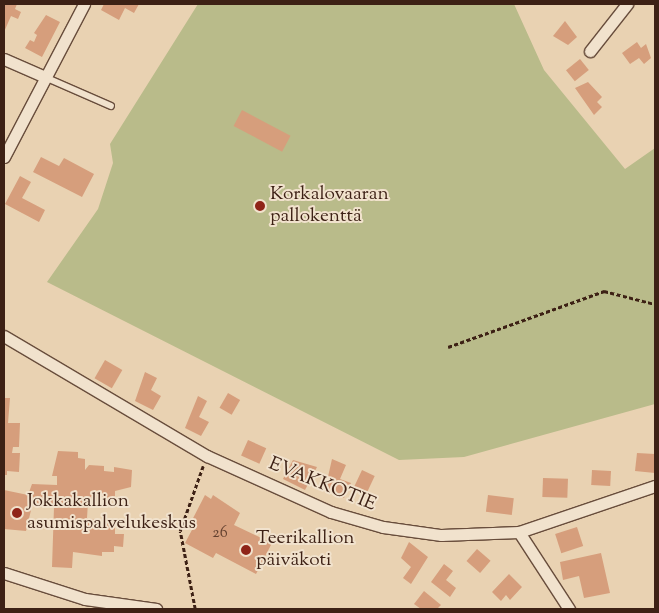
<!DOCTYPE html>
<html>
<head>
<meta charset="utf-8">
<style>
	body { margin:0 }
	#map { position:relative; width:659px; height:613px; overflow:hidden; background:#e9d2b2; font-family:"Sorts Mill Goudy",serif }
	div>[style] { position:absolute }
	.green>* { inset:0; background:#b9bb8a }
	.building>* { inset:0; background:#d69e7c; transform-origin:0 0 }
	.path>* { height:2.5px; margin-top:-1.25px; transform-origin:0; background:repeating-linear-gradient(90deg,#3d2115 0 4px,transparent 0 6.5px) }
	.roads { filter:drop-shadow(1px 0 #684d3c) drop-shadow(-1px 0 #684d3c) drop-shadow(0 1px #684d3c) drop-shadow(0 -1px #684d3c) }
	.service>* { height:5.5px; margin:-2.75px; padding:0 2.75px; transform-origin:2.75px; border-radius:2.75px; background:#f1e2cd }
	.minor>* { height:11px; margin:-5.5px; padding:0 5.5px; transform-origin:5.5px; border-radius:5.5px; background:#f1e2cd }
	.dots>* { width:14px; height:14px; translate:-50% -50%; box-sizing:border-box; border:2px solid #f1e2cd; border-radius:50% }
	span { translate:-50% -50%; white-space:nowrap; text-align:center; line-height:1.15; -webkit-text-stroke:4px #f1e2cd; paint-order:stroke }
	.number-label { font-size:16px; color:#63402f }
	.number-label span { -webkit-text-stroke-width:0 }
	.poi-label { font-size:19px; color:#3d2115 }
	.left { translate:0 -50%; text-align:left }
	.street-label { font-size:19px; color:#3d2115 }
	.frame { position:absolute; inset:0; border:5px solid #3d2115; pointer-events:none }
</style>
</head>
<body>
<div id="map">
	<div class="green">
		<i style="clip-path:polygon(198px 4px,514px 4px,544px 70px,625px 169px,655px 148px,655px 404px,464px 457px,399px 460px,47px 282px,98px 209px,113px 163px,110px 144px)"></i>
	</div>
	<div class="building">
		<i style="clip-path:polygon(4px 4px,17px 4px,15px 9px,21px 12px,18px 19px,11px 16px,4px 32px)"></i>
		<i style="clip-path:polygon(104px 4px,139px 4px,134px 13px,125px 8px,119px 20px,101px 10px)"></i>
		<i style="clip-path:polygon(46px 15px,60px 22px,42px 57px,25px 48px,30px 40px,34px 42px,37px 35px,34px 33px)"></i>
		<i style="clip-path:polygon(565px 21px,577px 37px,568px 45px,553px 36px)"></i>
		<i style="clip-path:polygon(637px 42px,641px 48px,646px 44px,651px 58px,644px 64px,639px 58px,630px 64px,622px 53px)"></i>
		<i style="left:580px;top:59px;width:14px;height:18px;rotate:51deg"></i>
		<i style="clip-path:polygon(588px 82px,602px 97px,597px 102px,602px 107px,594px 115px,575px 88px)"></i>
		<i style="left:242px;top:110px;width:55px;height:18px;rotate:28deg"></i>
		<i style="clip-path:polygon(41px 157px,59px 166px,64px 158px,94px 174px,82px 197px,33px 172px)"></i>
		<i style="clip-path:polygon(20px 176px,31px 182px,22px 198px,45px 210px,39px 222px,5px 204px)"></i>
		<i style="left:105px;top:360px;width:20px;height:21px;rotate:30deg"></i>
		<i style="clip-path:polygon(145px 372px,157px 378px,151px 390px,161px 396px,153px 410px,135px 401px)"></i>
		<i style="left:228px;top:393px;width:14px;height:17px;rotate:30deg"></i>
		<i style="clip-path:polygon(198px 396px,207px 401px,199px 417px,209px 422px,201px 436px,185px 428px)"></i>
		<i style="clip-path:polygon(4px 398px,10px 398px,8px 423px,20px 423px,19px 447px,13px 447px,12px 453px,20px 453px,19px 472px,7px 471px,7px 475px,4px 475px)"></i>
		<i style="left:248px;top:440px;width:20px;height:17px;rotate:24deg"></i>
		<i style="clip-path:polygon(58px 451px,78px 452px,78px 458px,85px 459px,85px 470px,89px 465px,104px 466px,104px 471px,114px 472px,114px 467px,132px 470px,131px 487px,115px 491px,115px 500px,88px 502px,87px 518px,115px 523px,115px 534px,124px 534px,123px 547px,114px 546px,114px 552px,102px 552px,102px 556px,73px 552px,72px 568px,52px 567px,54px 507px,32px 506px,26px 531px,4px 529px,4px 490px,28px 495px,32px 484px,57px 485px,57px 476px,52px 476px)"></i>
		<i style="clip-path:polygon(637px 453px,655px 454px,655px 473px,635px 471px)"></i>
		<i style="clip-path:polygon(332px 459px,346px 465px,340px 479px,351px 483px,344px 498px,325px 490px)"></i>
		<i style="clip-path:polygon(293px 460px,317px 467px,305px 490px,283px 479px)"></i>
		<i style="left:362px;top:470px;width:14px;height:21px;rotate:25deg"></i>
		<i style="left:592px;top:470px;width:19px;height:15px;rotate:3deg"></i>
		<i style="left:543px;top:478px;width:25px;height:19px;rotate:2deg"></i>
		<i style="clip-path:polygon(205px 495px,211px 499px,213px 495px,240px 513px,234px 525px,272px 543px,256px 574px,216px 553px,213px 558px,185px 543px,193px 528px,189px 526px)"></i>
		<i style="left:488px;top:495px;width:26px;height:17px;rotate:7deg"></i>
		<i style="left:577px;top:527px;width:20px;height:23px;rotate:72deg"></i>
		<i style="clip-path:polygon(409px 542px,428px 557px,411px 584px,403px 578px,411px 567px,401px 558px)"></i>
		<i style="left:477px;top:549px;width:18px;height:16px;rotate:41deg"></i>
		<i style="clip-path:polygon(601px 553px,610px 593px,584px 598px,579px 576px,563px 580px,560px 562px)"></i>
		<i style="clip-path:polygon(444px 564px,453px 571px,446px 580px,456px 588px,450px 597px,431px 582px)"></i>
		<i style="clip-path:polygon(509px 574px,522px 587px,510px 600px,506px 595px,501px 601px,492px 592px)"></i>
		<i style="clip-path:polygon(424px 591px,441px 605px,437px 609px,421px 609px,414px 604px)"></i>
	</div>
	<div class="path">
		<i style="left:448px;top:347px;width:166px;rotate:-19.7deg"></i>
		<i style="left:604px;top:291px;width:53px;rotate:14.3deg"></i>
		<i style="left:195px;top:609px;width:79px;rotate:-100.9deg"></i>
		<i style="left:180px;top:531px;width:69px;rotate:-70.5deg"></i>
	</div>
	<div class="roads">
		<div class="service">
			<i style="left:45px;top:77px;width:72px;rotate:23.7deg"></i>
		</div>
		<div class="minor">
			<i style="left:590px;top:51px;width:60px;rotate:-51.8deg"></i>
			<i style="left:4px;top:59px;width:45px;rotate:23.7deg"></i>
			<i style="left:4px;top:157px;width:173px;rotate:-62.4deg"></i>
			<i style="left:4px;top:336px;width:236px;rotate:30.6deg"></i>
			<i style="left:207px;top:456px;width:136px;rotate:24.3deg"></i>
			<i style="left:331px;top:512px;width:54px;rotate:16.1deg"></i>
			<i style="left:383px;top:527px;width:59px;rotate:7.9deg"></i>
			<i style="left:441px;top:535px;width:78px;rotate:-2.2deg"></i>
			<i style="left:519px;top:532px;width:144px;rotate:-18.7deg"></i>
			<i style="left:519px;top:532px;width:92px;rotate:57deg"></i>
			<i style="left:4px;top:573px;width:85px;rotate:17.8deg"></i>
			<i style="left:85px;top:599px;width:72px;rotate:8deg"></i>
		</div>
	</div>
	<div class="dots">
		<i style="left:260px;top:206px;background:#8f2418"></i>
		<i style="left:17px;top:513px;background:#8f2418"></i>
		<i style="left:246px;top:550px;background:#8f2418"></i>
	</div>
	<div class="number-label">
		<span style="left:220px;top:534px">26</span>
	</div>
	<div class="poi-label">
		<span class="left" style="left:270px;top:206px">Korkalovaaran<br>pallokenttä</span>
		<span class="left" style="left:27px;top:513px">Jokkakallion<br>asumispalvelukeskus</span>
		<span class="left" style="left:256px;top:550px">Teerikallion<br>päiväkoti</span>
	</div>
	<div class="street-label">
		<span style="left:322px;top:485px;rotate:22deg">EVAKKOTIE</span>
	</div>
	<div class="frame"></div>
</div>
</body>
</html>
